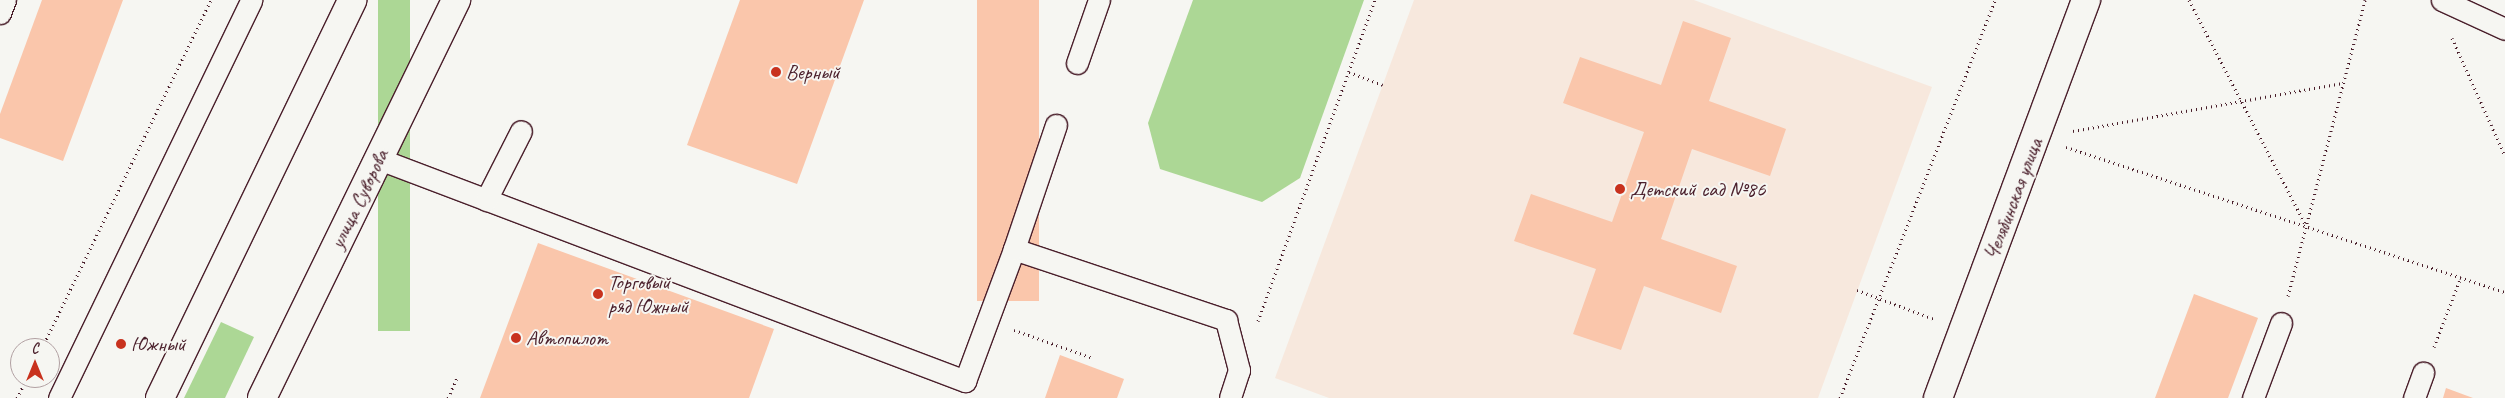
<!DOCTYPE html>
<html>
<head>
<meta charset="utf-8">
<style>
	body { margin:0 }
	#map { position:relative; width:2505px; height:398px; overflow:hidden; background:#f6f6f2; font-family:Caveat,sans-serif }
	div>[style] { position:absolute }
	.built>* { inset:0; background:#f7e8dd }
	.green>* { inset:0; background:#acd795; transform-origin:0 0 }
	.building>* { inset:0; background:#fac6ab; transform-origin:0 0 }
	.path>* { height:3px; margin-top:-1.5px; transform-origin:0; background:repeating-linear-gradient(90deg,#4a1f2b 0 1px,transparent 0 5px) }
	.roads { filter:drop-shadow(1px 0 #4a1f2b) drop-shadow(-1px 0 #4a1f2b) drop-shadow(0 1px #4a1f2b) drop-shadow(0 -1px #4a1f2b) }
	.lane>* { height:21px; margin:-10.5px; padding:0 10.5px; transform-origin:10.5px; border-radius:10.5px; background:#f6f6f2 }
	.street>* { height:28px; margin:-14px; padding:0 14px; transform-origin:14px; border-radius:14px; background:#f6f6f2 }
	.primary>* { height:28px; margin:-14px; padding:0 14px; transform-origin:14px; border-radius:14px; background:#f6f6f2 }
	.dots>* { width:14px; height:14px; translate:-50% -50%; box-sizing:border-box; border:2px solid #f6f6f2; border-radius:50% }
	span { translate:-50% -50%; white-space:nowrap; text-align:center; line-height:1.15; -webkit-text-stroke:4px #f6f6f2; paint-order:stroke }
	.poi-label { font-size:21px; color:#4a1f2b }
	.left { translate:0 -50%; text-align:left }
	.street-label { font-size:21px; color:#4a1f2b }
	.north { position:absolute; left:10px; top:338px; width:50px; height:50px; box-sizing:border-box; background:#f6f6f2; border:1px solid #b1a0a2; border-radius:50%; rotate:0deg; font-size:14px; font-weight:700; line-height:20px; text-align:center; color:#4a1f2b }
	.north::after { content:''; display:block; margin:auto; width:18px; height:22px; background:#c8321e; clip-path:polygon(50% 0,100% 100%,50% 72%,0 100%) }
</style>
</head>
<body>
<div id="map">
	<div class="built">
		<i style="clip-path:polygon(1414px 0,1694px 0,1932px 87px,1818px 398px,1329px 398px,1275px 378px)"></i>
	</div>
	<div class="green">
		<i style="left:378px;top:0;width:32px;height:331px"></i>
		<i style="clip-path:polygon(1193px 0,1364px 0,1300px 178px,1262px 202px,1160px 169px,1148px 123px)"></i>
		<i style="clip-path:polygon(221px 322px,254px 337px,225px 398px,184px 398px)"></i>
	</div>
	<div class="building">
		<i style="clip-path:polygon(42px 0,123px 0,63px 161px,0 138px,0 114px)"></i>
		<i style="clip-path:polygon(740px 0,864px 0,797px 184px,687px 145px)"></i>
		<i style="left:977px;top:0;width:62px;height:301px"></i>
		<i style="clip-path:polygon(1683px 21px,1731px 38px,1709px 101px,1786px 129px,1770px 176px,1692px 149px,1661px 239px,1737px 266px,1721px 313px,1644px 286px,1621px 350px,1573px 334px,1596px 269px,1514px 241px,1531px 194px,1612px 222px,1644px 132px,1563px 103px,1580px 57px,1661px 85px)"></i>
		<i style="clip-path:polygon(538px 243px,774px 329px,749px 398px,480px 398px)"></i>
		<i style="clip-path:polygon(2194px 294px,2258px 318px,2228px 398px,2155px 398px)"></i>
		<i style="clip-path:polygon(1060px 355px,1124px 379px,1117px 398px,1045px 398px)"></i>
		<i style="clip-path:polygon(2446px 388px,2473px 398px,2443px 398px)"></i>
	</div>
	<div class="path">
		<i style="left:2189px;top:0;width:254px;rotate:62.6deg"></i>
		<i style="left:2452px;top:38px;width:129px;rotate:65.8deg"></i>
		<i style="left:1349px;top:72px;width:36px;rotate:21deg"></i>
		<i style="left:2073px;top:131px;width:274px;rotate:-10.1deg"></i>
		<i style="left:2066px;top:147px;width:462px;rotate:18.3deg"></i>
		<i style="left:1857px;top:290px;width:82px;rotate:20.6deg"></i>
		<i style="left:2288px;top:296px;width:306px;rotate:-75.4deg"></i>
		<i style="left:1258px;top:321px;width:342px;rotate:-70deg"></i>
		<i style="left:1014px;top:330px;width:84px;rotate:19.5deg"></i>
		<i style="left:2434px;top:347px;width:75px;rotate:-68.9deg"></i>
		<i style="left:42px;top:348px;width:387px;rotate:-64.1deg"></i>
		<i style="left:17px;top:398px;width:22px;rotate:-63deg"></i>
		<i style="left:448px;top:398px;width:24px;rotate:-66deg"></i>
		<i style="left:1840px;top:398px;width:427px;rotate:-68.7deg"></i>
	</div>
	<div class="roads">
		<div class="lane">
			<i style="left:2442px;top:0;width:69px;rotate:24.7deg"></i>
			<i style="left:0;top:13px;width:14px;rotate:-69deg"></i>
			<i style="left:1077px;top:63px;width:67px;rotate:-70.8deg"></i>
			<i style="left:379px;top:159px;width:627px;rotate:20.75deg"></i>
			<i style="left:965px;top:381px;width:141px;rotate:-69.6deg"></i>
			<i style="left:1014px;top:249px;width:224px;rotate:18.5deg"></i>
			<i style="left:1226px;top:320px;width:52px;rotate:75.4deg"></i>
			<i style="left:1239px;top:370px;width:29px;rotate:108deg"></i>
			<i style="left:486px;top:200px;width:77px;rotate:-63.1deg"></i>
			<i style="left:1014px;top:249px;width:131px;rotate:-71.3deg"></i>
			<i style="left:59px;top:398px;width:442px;rotate:-64.2deg"></i>
			<i style="left:2253px;top:398px;width:80px;rotate:-69.5deg"></i>
			<i style="left:2414px;top:398px;width:27px;rotate:-70deg"></i>
		</div>
		<div class="street">
			<i style="left:1938px;top:398px;width:425px;rotate:-69.6deg"></i>
		</div>
		<div class="primary">
			<i style="left:160px;top:398px;width:442px;rotate:-64.2deg"></i>
			<i style="left:262px;top:398px;width:443px;rotate:-64deg"></i>
		</div>
	</div>
	<div class="dots">
		<i style="left:776px;top:72px;background:#c8321e"></i>
		<i style="left:1620px;top:189px;background:#c8321e"></i>
		<i style="left:598px;top:294px;background:#c8321e"></i>
		<i style="left:516px;top:338px;background:#c8321e"></i>
		<i style="left:121px;top:344px;background:#c8321e"></i>
	</div>
	<div class="poi-label">
		<span class="left" style="left:786px;top:72px">Верный</span>
		<span class="left" style="left:1630px;top:189px">Детский сад №86</span>
		<span class="left" style="left:608px;top:294px">Торговый<br>ряд Южный</span>
		<span class="left" style="left:526px;top:338px">Автопилот</span>
		<span class="left" style="left:131px;top:344px">Южный</span>
	</div>
	<div class="street-label">
		<span style="left:359px;top:199px;rotate:-64deg">улица Суворова</span>
		<span style="left:2013px;top:199px;rotate:-69deg">Челябинская улица</span>
	</div>
	<div class="north">С</div>
</div>
</body>
</html>
